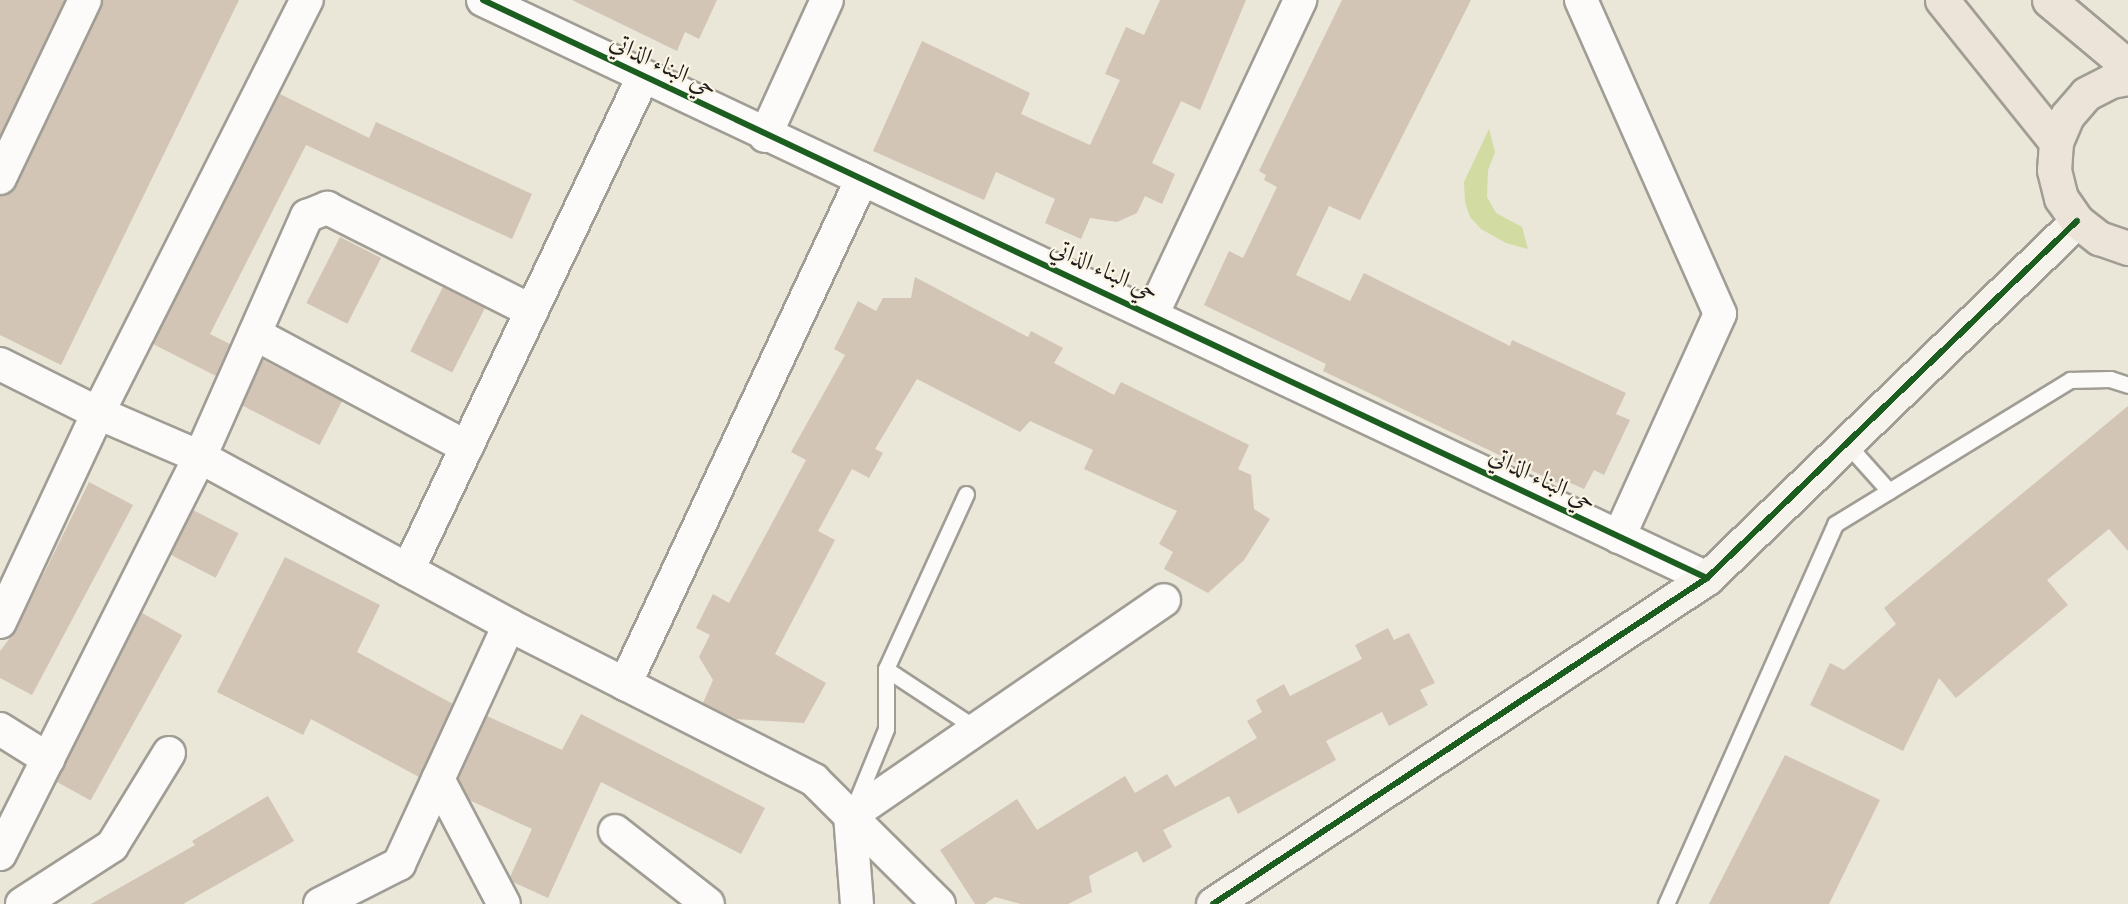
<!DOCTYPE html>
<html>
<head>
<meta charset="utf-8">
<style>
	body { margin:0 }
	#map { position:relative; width:2128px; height:904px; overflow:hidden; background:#eae6d8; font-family:"IM FELL DW Pica",Amiri,serif }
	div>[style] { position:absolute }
	.green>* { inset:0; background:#d2dba2 }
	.building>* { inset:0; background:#d3c5b5; transform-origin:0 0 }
	.roads { filter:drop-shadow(2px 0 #a09d95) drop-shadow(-2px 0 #a09d95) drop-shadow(0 2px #a09d95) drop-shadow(0 -2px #a09d95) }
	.lane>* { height:15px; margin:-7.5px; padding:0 7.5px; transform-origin:7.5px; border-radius:7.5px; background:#fcfbf9 }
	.street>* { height:32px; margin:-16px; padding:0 16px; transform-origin:16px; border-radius:16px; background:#fcfbf9 }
	.secondary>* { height:33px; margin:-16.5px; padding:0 16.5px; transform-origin:16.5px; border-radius:16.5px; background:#f6f2ec }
	.highway>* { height:33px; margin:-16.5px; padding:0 16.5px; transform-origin:16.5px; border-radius:16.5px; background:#ece3d9 }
	.cycleway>* { height:6px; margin:-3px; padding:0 3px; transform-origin:3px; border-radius:3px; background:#1b5e20 }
	span { translate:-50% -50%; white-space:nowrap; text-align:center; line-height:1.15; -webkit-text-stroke:4.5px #fcf5e5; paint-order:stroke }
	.street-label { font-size:24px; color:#1c1c1c }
</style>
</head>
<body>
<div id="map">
	<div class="green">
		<i style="clip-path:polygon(1489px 129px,1495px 152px,1488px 170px,1487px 197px,1496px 213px,1522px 227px,1528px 249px,1506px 243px,1481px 229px,1470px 217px,1465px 202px,1464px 182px)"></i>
	</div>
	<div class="building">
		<i style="clip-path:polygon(0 0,65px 0,0 136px)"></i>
		<i style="clip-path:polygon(103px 0,239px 0,61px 365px,0 335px,0 196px,16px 186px)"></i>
		<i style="clip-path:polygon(572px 0,717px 0,699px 39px,685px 32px,677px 51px)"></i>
		<i style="clip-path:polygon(1160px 0,1246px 0,1200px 110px,1181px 101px,1152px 163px,1175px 174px,1162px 204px,1145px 196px,1137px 213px,1117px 222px,1090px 218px,1081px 239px,1045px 223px,1055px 199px,996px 172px,984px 200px,873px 151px,922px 41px,1030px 93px,1021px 114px,1090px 145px,1120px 80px,1105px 74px,1126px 27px,1144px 35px)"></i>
		<i style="clip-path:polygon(1342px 0,1471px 0,1360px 220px,1329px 206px,1296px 275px,1350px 301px,1364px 273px,1510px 346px,1512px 340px,1626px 393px,1616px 414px,1630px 420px,1604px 475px,1594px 470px,1584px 489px,1566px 481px,1564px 486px,1323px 371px,1326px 364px,1204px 305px,1229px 251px,1243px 258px,1277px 187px,1264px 180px,1266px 175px,1259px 171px)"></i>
		<i style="clip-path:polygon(280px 94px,369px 138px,376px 122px,532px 194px,512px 239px,306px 145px,210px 334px,230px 344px,216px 376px,153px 344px)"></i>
		<i style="left:340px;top:237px;width:46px;height:74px;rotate:27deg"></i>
		<i style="clip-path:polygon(915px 277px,1028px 337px,1031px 331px,1063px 348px,1054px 363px,1114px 395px,1121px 382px,1249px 445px,1238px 469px,1251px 475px,1254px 509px,1270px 519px,1244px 560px,1208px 593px,1164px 569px,1173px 552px,1159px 544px,1177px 511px,1084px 469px,1093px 450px,1030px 421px,1020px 432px,917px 379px,875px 449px,883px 453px,869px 478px,852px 469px,818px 531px,835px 540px,775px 654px,826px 683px,804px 723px,736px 719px,703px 703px,713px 680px,699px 657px,710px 635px,696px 628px,713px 594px,729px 603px,806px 460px,791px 452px,845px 355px,834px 349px,858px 301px,876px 311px,883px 298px,911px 298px)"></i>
		<i style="left:443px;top:287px;width:47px;height:72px;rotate:27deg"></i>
		<i style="left:263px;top:360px;width:89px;height:50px;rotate:27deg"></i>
		<i style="clip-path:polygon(2128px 406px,2128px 551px,2109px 529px,2047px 580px,2068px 605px,1956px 698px,1939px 678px,1903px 751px,1810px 705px,1830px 663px,1844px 670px,1896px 624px,1884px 608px)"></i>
		<i style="clip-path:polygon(89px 482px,133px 505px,32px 695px,0 678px,0 651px,16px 630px)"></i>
		<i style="left:193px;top:510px;width:51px;height:50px;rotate:27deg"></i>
		<i style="clip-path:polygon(285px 557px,380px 605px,357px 652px,453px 704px,419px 777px,311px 719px,303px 735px,217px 692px)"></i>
		<i style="left:142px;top:613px;width:46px;height:189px;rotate:29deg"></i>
		<i style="clip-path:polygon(1388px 628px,1394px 640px,1409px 633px,1435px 683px,1420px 690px,1428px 705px,1389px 726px,1382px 712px,1326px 741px,1336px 760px,1238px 814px,1229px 796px,1163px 830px,1172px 847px,1143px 863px,1137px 851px,1089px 876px,1092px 892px,1068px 904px,1021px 904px,995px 897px,985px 904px,975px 904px,940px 850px,1017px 799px,1037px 830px,1125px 776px,1135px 793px,1167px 774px,1175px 787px,1257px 738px,1247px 721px,1262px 712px,1256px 700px,1284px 684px,1290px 696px,1362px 659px,1355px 645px)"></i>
		<i style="clip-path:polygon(581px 714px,765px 808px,741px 854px,601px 782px,548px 898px,513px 882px,510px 877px,532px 829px,469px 800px,458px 779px,487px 716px,562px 750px)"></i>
		<i style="clip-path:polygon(1785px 755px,1880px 800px,1829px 904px,1709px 904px)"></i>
		<i style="clip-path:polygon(268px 796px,294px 841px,183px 904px,91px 904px,195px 845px,192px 841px)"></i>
	</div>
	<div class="roads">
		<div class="lane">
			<i style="left:1847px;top:444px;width:63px;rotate:48.2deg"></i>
			<i style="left:966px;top:494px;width:192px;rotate:114.6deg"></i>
			<i style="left:886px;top:669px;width:109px;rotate:33.4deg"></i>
			<i style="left:854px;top:807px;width:84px;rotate:-67.7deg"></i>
			<i style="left:886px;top:729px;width:60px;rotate:-90deg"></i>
			<i style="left:1666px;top:904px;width:416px;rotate:-66deg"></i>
			<i style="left:1835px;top:524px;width:276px;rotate:-31.5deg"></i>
			<i style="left:2070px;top:380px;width:40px;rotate:-1.4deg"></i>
			<i style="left:2110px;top:379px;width:19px;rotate:18deg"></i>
		</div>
		<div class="street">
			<i style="left:483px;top:0;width:1354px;rotate:25.28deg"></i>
			<i style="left:1581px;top:0;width:343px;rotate:66.1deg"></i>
			<i style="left:1720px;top:314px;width:245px;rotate:114.4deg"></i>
			<i style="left:765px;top:136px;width:149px;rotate:-65.5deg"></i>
			<i style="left:0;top:178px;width:197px;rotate:-64.5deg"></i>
			<i style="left:1153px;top:313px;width:346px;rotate:-64.8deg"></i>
			<i style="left:255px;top:334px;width:240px;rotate:28.1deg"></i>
			<i style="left:0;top:364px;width:110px;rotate:26.6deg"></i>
			<i style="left:98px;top:413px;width:111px;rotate:23.3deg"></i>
			<i style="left:200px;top:457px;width:352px;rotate:28.5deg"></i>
			<i style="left:509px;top:625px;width:342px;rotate:26.9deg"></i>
			<i style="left:814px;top:780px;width:176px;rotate:44.8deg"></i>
			<i style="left:408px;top:570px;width:546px;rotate:-64.51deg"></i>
			<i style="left:0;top:622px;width:231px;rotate:-64.9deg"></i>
			<i style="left:98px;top:413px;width:463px;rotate:-63.2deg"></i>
			<i style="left:625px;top:684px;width:558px;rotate:-64.86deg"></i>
			<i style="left:0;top:729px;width:57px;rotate:32deg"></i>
			<i style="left:438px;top:779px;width:141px;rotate:62.2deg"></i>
			<i style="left:615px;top:831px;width:118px;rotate:38.1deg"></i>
			<i style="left:0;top:854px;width:445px;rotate:-63.3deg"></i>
			<i style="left:200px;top:457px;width:264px;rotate:-66.1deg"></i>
			<i style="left:307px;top:216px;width:22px;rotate:-22deg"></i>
			<i style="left:327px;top:208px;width:229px;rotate:26.7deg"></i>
			<i style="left:22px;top:904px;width:107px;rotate:-32.8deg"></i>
			<i style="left:112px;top:846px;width:109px;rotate:-58.5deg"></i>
			<i style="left:320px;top:904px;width:89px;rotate:-26.9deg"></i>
			<i style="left:399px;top:864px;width:263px;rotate:-65.3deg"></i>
			<i style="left:857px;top:904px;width:88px;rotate:-94.5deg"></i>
			<i style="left:850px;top:816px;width:381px;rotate:-34.5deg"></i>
		</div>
		<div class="secondary">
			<i style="left:1213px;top:904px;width:592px;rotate:-33.42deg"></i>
			<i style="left:1707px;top:578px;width:514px;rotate:-43.98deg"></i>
		</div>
		<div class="highway">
			<i style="left:1942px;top:0;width:182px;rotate:51.2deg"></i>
			<i style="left:2049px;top:0;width:103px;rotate:39.9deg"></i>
			<i style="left:2128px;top:78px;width:17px;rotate:170deg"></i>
			<i style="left:2111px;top:81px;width:28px;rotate:153deg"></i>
			<i style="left:2086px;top:94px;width:29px;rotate:131deg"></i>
			<i style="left:2067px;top:116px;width:28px;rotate:113deg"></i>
			<i style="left:2056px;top:142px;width:28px;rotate:94deg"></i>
			<i style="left:2054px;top:170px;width:29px;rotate:76deg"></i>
			<i style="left:2061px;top:198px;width:28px;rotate:55deg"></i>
			<i style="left:2077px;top:221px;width:28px;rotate:38deg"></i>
			<i style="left:2099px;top:238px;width:31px;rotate:19deg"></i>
		</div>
	</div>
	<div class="cycleway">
		<i style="left:483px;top:0;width:1354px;rotate:25.28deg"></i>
		<i style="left:1213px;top:904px;width:592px;rotate:-33.42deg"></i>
		<i style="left:1707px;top:578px;width:514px;rotate:-43.98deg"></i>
	</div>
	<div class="street-label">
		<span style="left:663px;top:66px;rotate:26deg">حي البناء الذاتي</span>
		<span style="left:1104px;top:271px;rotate:25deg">حي البناء الذاتي</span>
		<span style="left:1542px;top:480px;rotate:26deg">حي البناء الذاتي</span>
	</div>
</div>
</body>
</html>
